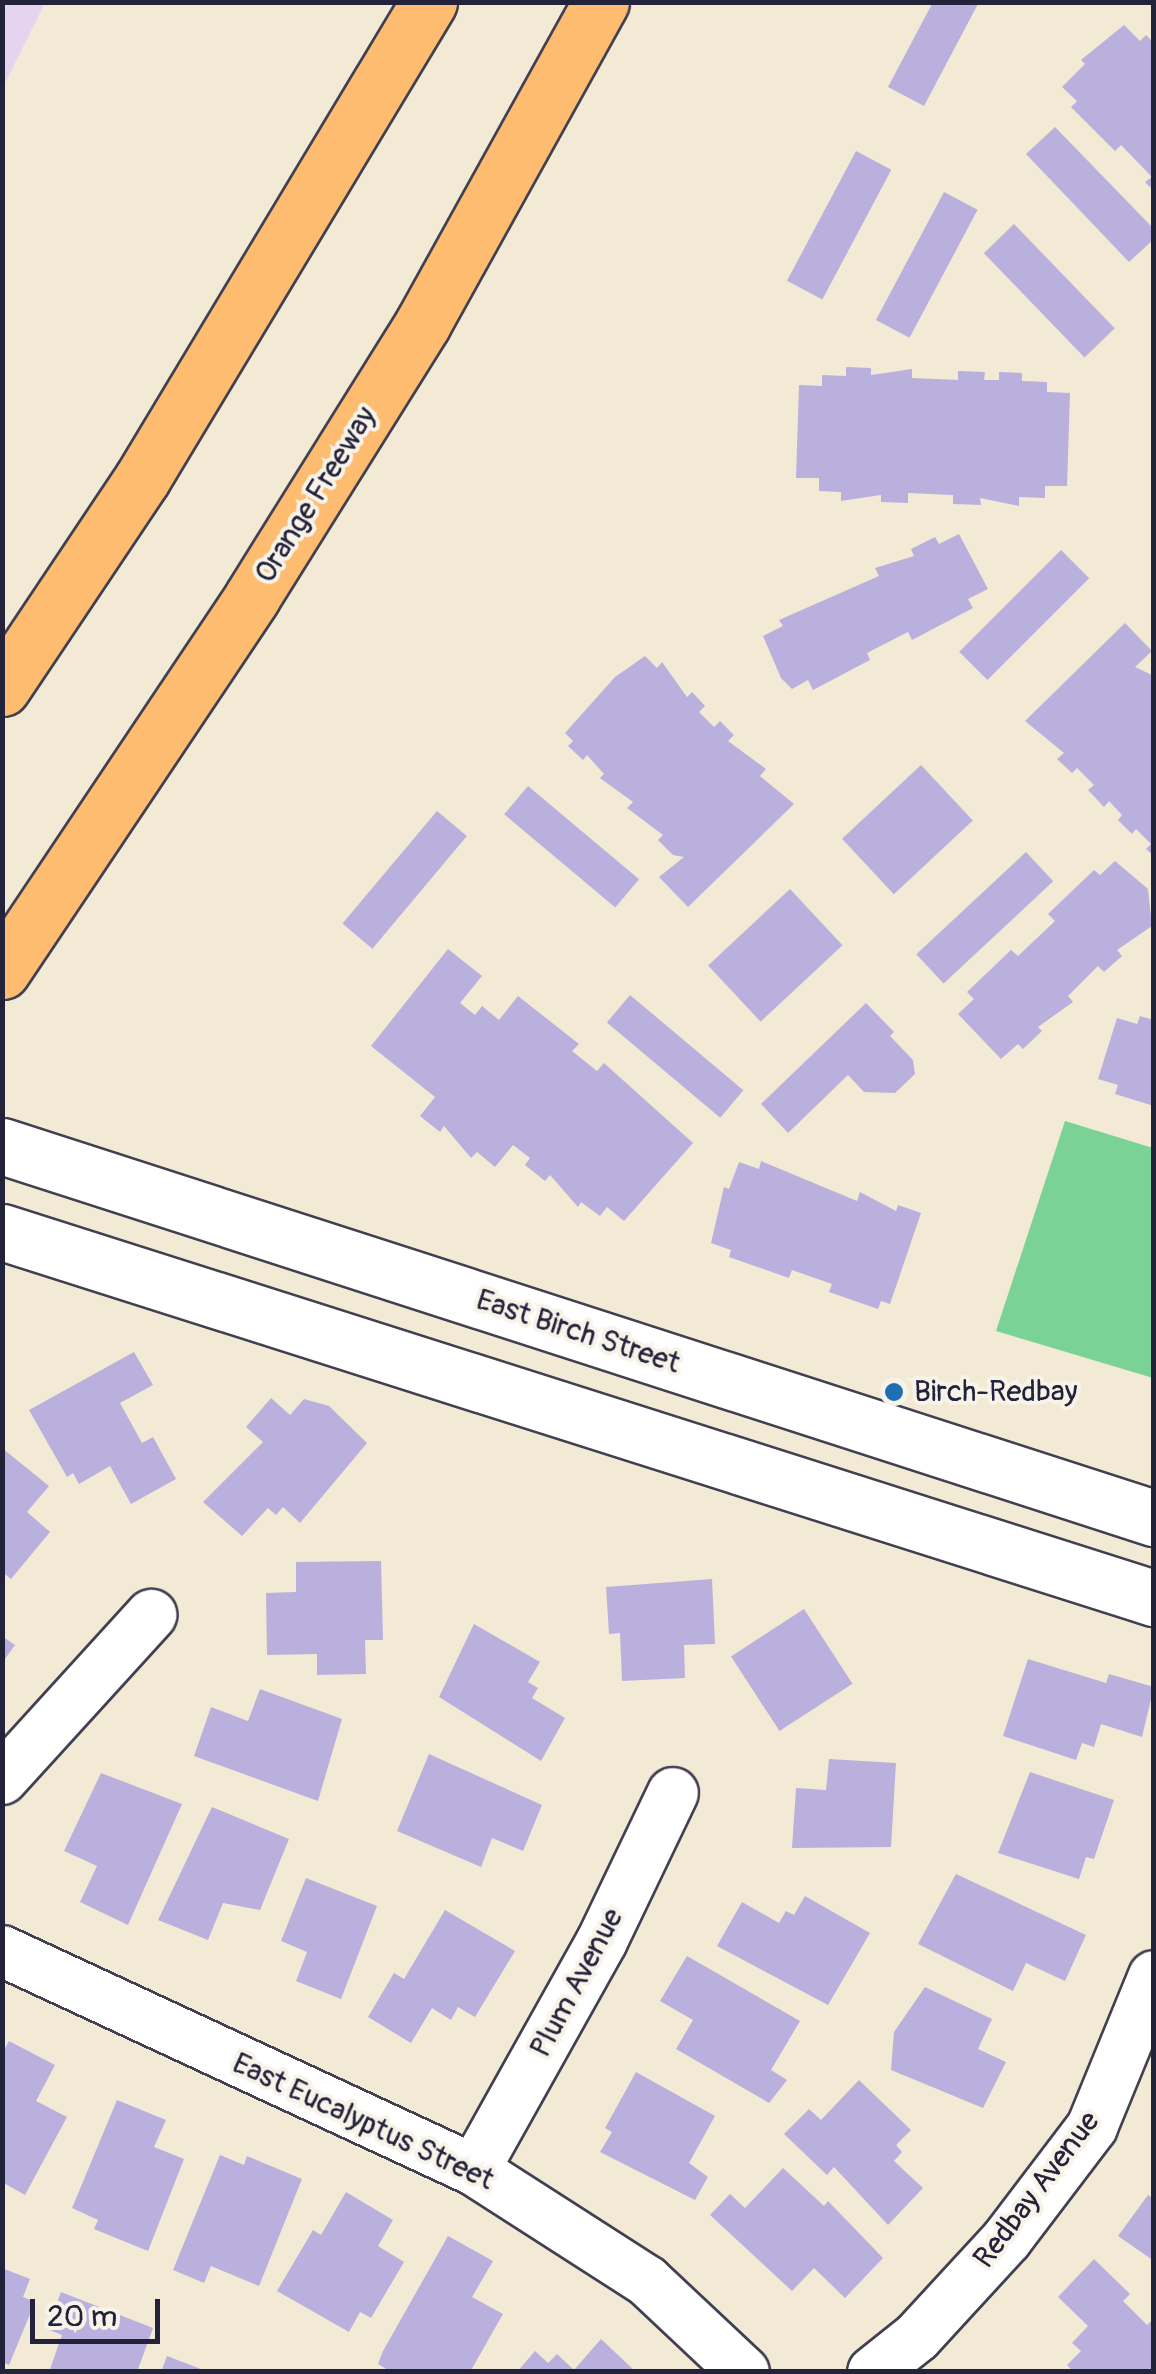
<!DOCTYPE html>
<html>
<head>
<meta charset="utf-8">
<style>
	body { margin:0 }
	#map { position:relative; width:1156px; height:2374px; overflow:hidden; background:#f2ead4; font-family:Pangolin,sans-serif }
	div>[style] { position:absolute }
	.built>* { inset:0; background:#e5d3f1 }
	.green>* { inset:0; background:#7bd297 }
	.building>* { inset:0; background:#bab0de; transform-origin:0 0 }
	.roads { filter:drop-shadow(2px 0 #414052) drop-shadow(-2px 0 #414052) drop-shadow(0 2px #414052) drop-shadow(0 -2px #414052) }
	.minor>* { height:50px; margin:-25px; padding:0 25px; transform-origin:25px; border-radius:25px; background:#fff }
	.tertiary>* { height:55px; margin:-27.5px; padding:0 27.5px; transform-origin:27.5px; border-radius:27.5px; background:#fff }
	.motorway>* { height:55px; margin:-27.5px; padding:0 27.5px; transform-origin:27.5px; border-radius:27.5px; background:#febc70 }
	.dots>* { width:28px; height:28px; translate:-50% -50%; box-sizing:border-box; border:5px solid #f7f3e8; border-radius:50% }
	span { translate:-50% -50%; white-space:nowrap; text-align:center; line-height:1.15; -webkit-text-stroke:8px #f7f3e8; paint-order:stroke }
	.street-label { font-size:30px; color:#22223b }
	.poi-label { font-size:30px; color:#22223b }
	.left { translate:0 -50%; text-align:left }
	.frame { position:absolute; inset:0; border:5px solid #22223b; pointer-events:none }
	.scale { position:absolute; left:30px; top:2299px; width:130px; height:45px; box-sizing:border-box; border:5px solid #22223b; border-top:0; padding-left:12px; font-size:30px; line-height:35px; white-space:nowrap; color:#22223b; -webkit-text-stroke:8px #f7f3e8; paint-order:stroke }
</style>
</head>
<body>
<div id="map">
	<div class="built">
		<i style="clip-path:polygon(3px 2px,45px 3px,3px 87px,2px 3px)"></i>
	</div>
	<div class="green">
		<i style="clip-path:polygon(1065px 1121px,1153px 1148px,1153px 1378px,996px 1331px)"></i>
	</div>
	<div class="building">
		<i style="clip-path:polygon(933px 2px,979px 2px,924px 106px,888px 87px)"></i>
		<i style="clip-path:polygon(1124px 25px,1140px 41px,1146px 35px,1154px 43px,1154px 191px,1145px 182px,1152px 177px,1121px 145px,1115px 151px,1071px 107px,1077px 101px,1062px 87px,1085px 64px,1081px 60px)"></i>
		<i style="clip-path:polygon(1055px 127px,1154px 229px,1154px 239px,1129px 262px,1026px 154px)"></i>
		<i style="left:856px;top:151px;width:40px;height:147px;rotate:28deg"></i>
		<i style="left:944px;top:192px;width:38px;height:145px;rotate:28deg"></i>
		<i style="left:1014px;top:224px;width:145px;height:42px;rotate:46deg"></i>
		<i style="clip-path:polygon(846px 367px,871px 368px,871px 375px,912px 369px,912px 378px,958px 380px,958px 371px,985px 372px,984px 380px,999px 380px,999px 372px,1022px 373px,1022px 381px,1047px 382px,1047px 392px,1070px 393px,1067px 486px,1045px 486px,1045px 498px,1019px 497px,1019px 506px,980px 498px,981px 505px,953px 504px,953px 495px,908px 493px,908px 503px,881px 502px,881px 495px,841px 501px,841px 492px,819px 491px,819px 478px,796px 478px,799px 385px,822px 386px,822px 375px,846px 376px)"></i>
		<i style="clip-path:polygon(959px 534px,988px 589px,968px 599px,973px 608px,912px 640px,908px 632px,867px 653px,870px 660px,813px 690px,808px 680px,792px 689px,781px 678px,763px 636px,783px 626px,779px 620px,879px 576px,875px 568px,914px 556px,911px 549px,935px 537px,939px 544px)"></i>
		<i style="left:1061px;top:550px;width:40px;height:144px;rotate:45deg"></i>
		<i style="clip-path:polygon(1125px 623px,1152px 651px,1135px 667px,1154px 676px,1154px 856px,1146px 849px,1151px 844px,1136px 829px,1132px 834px,1118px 820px,1122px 815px,1109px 801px,1104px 807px,1088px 790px,1094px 785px,1077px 768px,1072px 773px,1057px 759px,1064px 753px,1025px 721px)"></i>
		<i style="clip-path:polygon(645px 656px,657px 668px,662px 662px,687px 697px,692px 692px,705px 706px,699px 712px,714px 727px,720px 721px,734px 735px,728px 741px,766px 769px,760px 776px,794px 804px,688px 907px,659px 877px,684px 857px,673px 855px,658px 840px,663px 835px,627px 808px,633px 802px,600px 778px,604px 774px,587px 755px,583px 760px,568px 746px,573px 741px,565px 733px,615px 677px)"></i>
		<i style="left:921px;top:765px;width:76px;height:108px;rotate:47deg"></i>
		<i style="left:528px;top:786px;width:145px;height:37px;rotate:40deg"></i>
		<i style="left:437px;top:811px;width:39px;height:147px;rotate:40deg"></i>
		<i style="left:1026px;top:852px;width:40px;height:150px;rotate:47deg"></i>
		<i style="clip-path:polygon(1115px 861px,1148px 889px,1152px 926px,1117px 950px,1122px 956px,1104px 972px,1098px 966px,1068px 996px,1073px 1002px,1038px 1027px,1042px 1031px,1023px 1049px,1018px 1044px,1001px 1059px,958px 1014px,974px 999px,967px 992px,1011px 950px,1018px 956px,1055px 921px,1048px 914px,1094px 870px,1100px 875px)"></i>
		<i style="left:790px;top:889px;width:77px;height:112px;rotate:47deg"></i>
		<i style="clip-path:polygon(448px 949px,482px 976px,460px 1003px,475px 1015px,482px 1006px,499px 1020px,518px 996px,579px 1044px,572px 1051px,597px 1071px,604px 1063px,693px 1143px,624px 1221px,607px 1207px,600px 1216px,581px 1202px,578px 1207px,550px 1175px,545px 1181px,525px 1165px,530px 1158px,513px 1145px,495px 1167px,477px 1152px,471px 1158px,444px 1126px,440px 1132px,420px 1116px,435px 1097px,371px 1046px)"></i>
		<i style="left:630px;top:995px;width:148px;height:36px;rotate:40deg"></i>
		<i style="clip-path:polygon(866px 1003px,894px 1032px,890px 1036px,913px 1060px,915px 1074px,895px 1093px,864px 1092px,848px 1075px,788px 1133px,761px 1104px)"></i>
		<i style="clip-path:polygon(1140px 1016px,1154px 1020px,1154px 1106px,1115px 1094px,1118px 1085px,1098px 1079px,1117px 1018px,1137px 1024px)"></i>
		<i style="clip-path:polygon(761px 1161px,857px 1201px,860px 1192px,896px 1211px,898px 1205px,921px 1213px,890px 1304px,881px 1301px,878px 1309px,829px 1292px,832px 1284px,792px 1270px,789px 1278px,729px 1257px,731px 1250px,711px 1243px,724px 1187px,729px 1189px,739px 1162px,759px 1169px)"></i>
		<i style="clip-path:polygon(134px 1352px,153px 1385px,120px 1403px,142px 1443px,153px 1437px,176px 1479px,131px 1504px,110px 1466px,79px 1484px,73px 1473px,67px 1477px,29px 1410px)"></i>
		<i style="clip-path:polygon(271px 1398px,290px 1415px,304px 1399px,329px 1406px,367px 1443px,300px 1523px,283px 1507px,276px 1515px,268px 1508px,242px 1536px,203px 1502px,263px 1442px,246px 1427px)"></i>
		<i style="clip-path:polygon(2px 1448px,49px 1486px,27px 1512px,50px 1532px,11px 1579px,2px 1572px)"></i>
		<i style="clip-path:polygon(381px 1561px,383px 1640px,365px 1640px,366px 1674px,317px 1675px,317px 1654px,267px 1655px,266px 1593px,296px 1592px,296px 1562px)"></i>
		<i style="clip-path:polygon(712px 1579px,715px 1644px,684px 1645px,685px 1678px,622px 1681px,620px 1633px,609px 1634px,606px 1587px)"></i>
		<i style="left:804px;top:1609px;width:89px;height:87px;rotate:57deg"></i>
		<i style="clip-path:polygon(474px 1624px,540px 1662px,528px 1682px,538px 1688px,532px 1698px,565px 1718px,541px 1761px,439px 1697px)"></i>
		<i style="clip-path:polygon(2px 1636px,15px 1645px,2px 1663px)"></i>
		<i style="clip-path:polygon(1028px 1659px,1106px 1683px,1109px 1674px,1154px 1687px,1142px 1737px,1101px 1724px,1094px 1747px,1082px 1743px,1076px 1760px,1003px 1736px)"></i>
		<i style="clip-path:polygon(260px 1689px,342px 1719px,318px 1801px,194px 1756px,211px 1707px,248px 1721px)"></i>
		<i style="clip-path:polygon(429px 1754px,542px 1805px,523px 1851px,492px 1838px,481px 1867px,397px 1831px)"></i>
		<i style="clip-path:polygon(829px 1759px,896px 1763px,891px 1847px,792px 1848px,796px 1788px,826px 1790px)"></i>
		<i style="clip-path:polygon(1030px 1772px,1114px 1800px,1094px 1859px,1086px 1857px,1079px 1879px,998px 1853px)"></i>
		<i style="clip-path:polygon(101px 1773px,182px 1804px,128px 1925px,80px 1902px,97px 1866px,64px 1851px)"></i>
		<i style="clip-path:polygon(212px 1807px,289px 1839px,260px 1910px,223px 1903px,208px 1940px,158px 1920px)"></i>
		<i style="clip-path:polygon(956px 1874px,1086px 1935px,1065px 1981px,1026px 1963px,1013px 1991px,918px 1944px)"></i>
		<i style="clip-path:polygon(306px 1878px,377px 1906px,341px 1999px,296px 1981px,307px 1952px,281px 1941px)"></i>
		<i style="clip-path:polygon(805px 1896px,870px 1933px,828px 2005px,717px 1946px,742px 1902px,779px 1923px,786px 1911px,794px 1915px)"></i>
		<i style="clip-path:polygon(445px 1910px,515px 1951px,475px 2017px,458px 2007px,451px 2020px,432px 2008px,411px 2043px,368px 2017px,394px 1973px,404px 1979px)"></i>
		<i style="clip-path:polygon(687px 1956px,800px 2021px,771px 2070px,787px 2080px,769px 2103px,676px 2049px,693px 2020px,660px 2001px)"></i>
		<i style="clip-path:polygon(925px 1987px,992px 2019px,978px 2049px,1006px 2062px,983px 2108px,891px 2070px,894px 2032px)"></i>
		<i style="clip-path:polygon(9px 2041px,55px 2065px,36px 2101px,67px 2117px,25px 2195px,2px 2182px,2px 2054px)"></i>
		<i style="clip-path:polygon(636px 2072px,715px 2116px,689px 2163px,708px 2177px,695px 2200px,600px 2152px,612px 2132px,605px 2128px)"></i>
		<i style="clip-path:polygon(859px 2080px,911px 2130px,896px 2145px,902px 2152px,894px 2161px,923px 2188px,888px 2225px,834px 2167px,827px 2175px,784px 2134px,809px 2109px,821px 2120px)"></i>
		<i style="clip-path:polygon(117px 2100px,166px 2120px,154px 2147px,184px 2159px,148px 2251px,94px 2229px,98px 2220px,72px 2208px)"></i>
		<i style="clip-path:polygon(220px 2155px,244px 2165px,247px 2156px,302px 2179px,259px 2286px,211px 2266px,204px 2283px,173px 2270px)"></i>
		<i style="clip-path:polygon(783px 2168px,824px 2206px,828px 2201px,883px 2258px,845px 2298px,814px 2268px,792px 2291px,710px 2215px,730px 2194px,745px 2208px)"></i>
		<i style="clip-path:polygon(346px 2192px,393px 2220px,378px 2246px,404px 2262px,371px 2318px,360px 2312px,349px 2332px,277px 2291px,313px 2230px,321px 2235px)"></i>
		<i style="clip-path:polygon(1148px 2195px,1154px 2199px,1154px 2261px,1118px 2236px)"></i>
		<i style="clip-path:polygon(448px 2236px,493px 2261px,472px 2297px,503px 2314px,470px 2372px,391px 2372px,378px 2364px,383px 2351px)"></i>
		<i style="clip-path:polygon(1094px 2259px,1130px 2294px,1123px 2301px,1147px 2325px,1154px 2318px,1154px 2372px,1074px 2372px,1067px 2365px,1081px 2351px,1072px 2343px,1088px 2326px,1058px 2297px)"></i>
		<i style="clip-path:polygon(2px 2268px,30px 2279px,23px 2297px,35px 2302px,9px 2365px,2px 2362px)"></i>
		<i style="clip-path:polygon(61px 2292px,153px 2328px,137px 2372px,49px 2372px,62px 2335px,47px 2329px)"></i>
		<i style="clip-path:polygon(601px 2339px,636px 2372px,517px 2372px,535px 2351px,548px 2363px,557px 2354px,574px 2370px)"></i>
		<i style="clip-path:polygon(167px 2356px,206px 2371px,205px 2372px,161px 2372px)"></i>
	</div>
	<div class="roads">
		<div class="minor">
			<i style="left:2px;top:1779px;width:222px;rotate:-47.7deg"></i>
			<i style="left:2px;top:1951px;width:520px;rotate:24.89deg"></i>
			<i style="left:474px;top:2170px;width:206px;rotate:32.7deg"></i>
			<i style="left:647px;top:2281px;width:133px;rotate:43.2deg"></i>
			<i style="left:474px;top:2170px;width:262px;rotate:-60.8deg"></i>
			<i style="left:602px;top:1941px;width:164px;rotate:-64.4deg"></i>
			<i style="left:873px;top:2372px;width:56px;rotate:-38.5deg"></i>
			<i style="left:917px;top:2337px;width:133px;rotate:-47.4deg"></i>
			<i style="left:1007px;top:2239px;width:141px;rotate:-52.8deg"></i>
			<i style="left:1092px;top:2127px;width:163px;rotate:-67.7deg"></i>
		</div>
		<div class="tertiary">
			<i style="left:2px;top:1146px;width:1211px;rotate:17.9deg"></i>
			<i style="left:2px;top:1232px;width:1209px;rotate:17.63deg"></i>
		</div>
		<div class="motorway">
			<i style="left:2px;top:688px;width:252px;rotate:-56.2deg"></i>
			<i style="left:142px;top:479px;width:557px;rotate:-58.97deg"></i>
			<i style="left:2px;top:971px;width:450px;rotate:-56.2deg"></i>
			<i style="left:252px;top:597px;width:323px;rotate:-58deg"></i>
			<i style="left:423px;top:323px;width:367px;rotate:-61deg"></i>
		</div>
	</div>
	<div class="dots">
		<i style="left:894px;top:1392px;background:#1f6fb2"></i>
	</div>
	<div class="street-label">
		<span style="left:316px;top:495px;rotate:-58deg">Orange Freeway</span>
		<span style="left:578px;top:1332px;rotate:18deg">East Birch Street</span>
		<span style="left:577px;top:1983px;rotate:-62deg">Plum Avenue</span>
		<span style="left:363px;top:2122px;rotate:25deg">East Eucalyptus Street</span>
		<span style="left:1037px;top:2190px;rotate:-53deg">Redbay Avenue</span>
	</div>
	<div class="poi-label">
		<span class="left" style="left:914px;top:1392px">Birch-Redbay</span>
	</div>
	<div class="frame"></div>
	<div class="scale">20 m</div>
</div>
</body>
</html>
